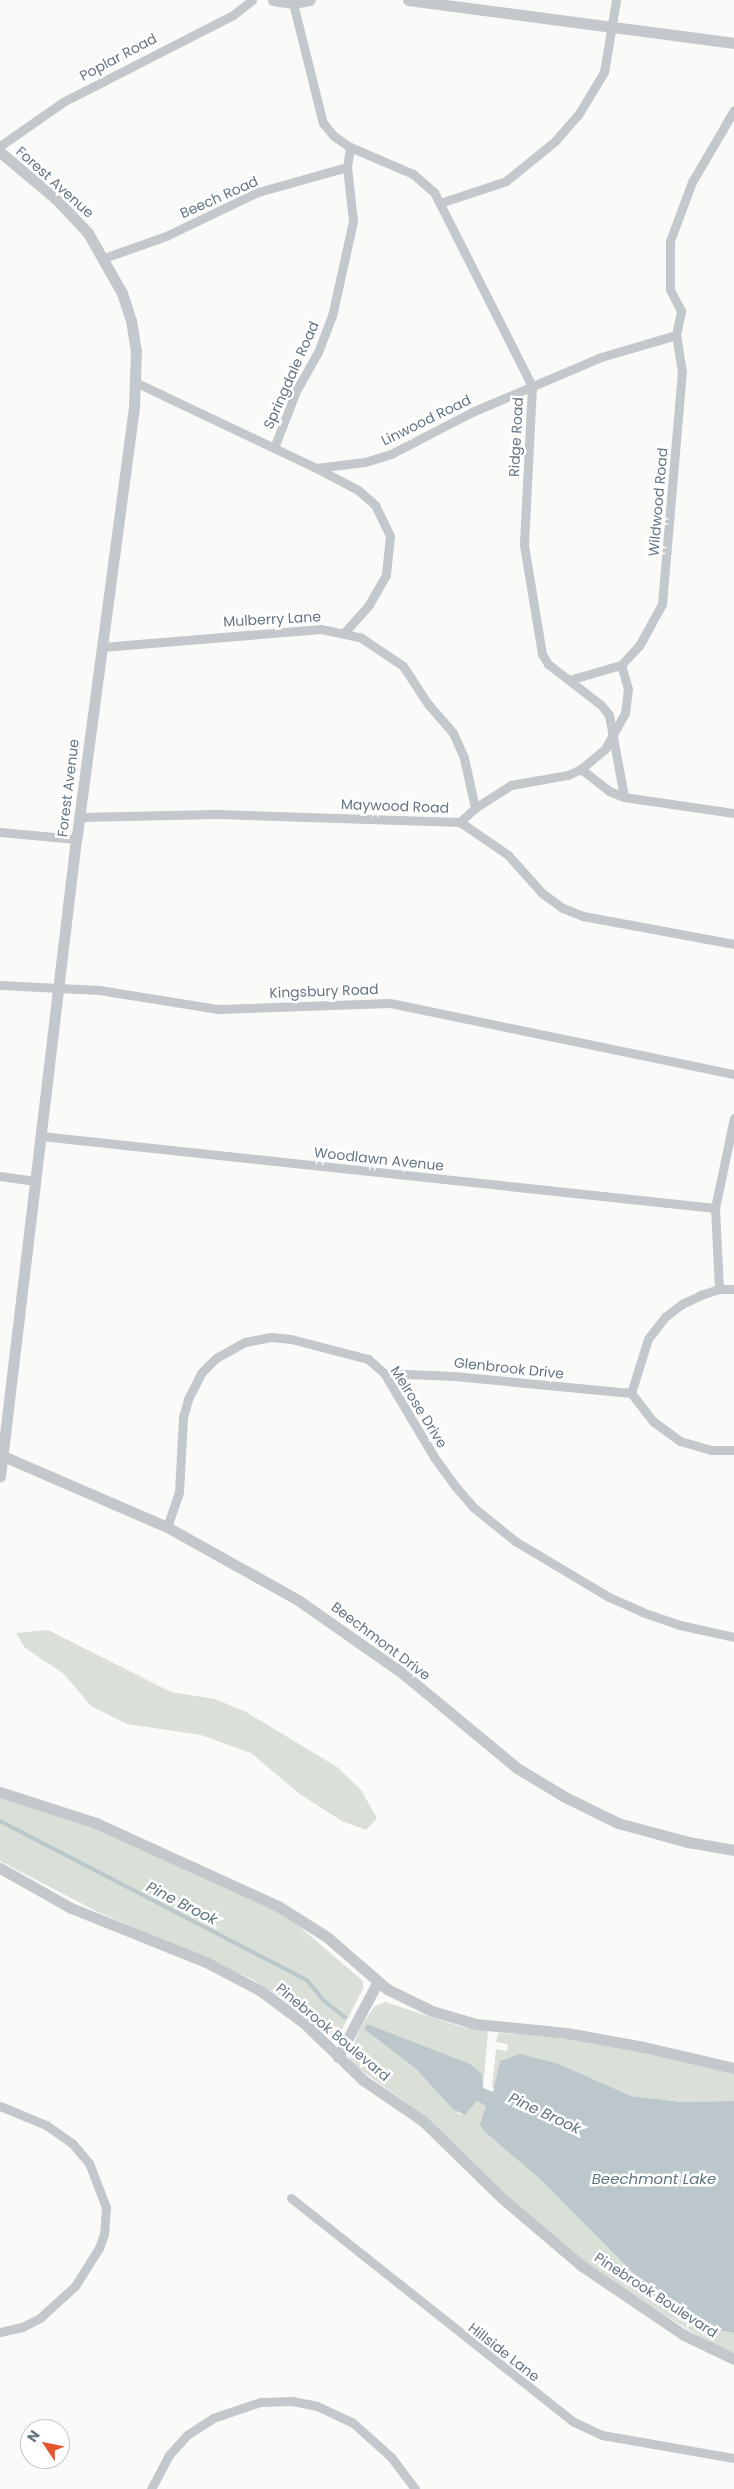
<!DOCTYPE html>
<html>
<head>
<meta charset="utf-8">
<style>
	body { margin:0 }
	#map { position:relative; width:734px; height:2489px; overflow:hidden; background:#fafaf8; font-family:Poppins,sans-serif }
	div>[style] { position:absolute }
	.green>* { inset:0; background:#dadfd7 }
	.water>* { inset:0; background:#bbc7cb }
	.stream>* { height:4px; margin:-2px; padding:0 2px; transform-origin:2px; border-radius:2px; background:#bbc7cb }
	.minor>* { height:9px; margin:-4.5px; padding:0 4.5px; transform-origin:4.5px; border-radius:4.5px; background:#c3c8cc }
	.tertiary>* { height:11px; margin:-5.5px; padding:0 5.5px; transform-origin:5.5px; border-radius:5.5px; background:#c3c8cc }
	span { translate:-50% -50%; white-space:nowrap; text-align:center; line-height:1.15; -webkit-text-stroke:5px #fff; paint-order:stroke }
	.street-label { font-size:14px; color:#657683 }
	.water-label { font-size:15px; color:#60757c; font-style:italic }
	.north { position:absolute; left:20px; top:2419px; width:50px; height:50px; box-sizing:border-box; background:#fff; border:1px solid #c1c8cd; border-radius:50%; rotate:304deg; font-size:14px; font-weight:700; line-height:20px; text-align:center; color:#657683 }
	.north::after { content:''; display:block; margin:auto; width:18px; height:22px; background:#e4572e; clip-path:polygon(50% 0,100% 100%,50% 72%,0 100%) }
</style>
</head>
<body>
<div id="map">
	<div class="green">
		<i style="clip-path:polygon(48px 1630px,171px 1692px,215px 1699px,246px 1712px,337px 1767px,361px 1790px,377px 1818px,366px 1830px,342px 1821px,301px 1795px,251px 1753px,201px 1735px,127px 1724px,91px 1706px,64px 1674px,25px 1648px,16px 1633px)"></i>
		<i style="clip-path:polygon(0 1796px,98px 1828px,281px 1911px,363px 1981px,363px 1989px,339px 2035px,331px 2037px,322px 2033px,280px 1997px,252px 1979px,98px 1912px,0 1861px)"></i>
		<i style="clip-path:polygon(385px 2002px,459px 2026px,488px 2031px,483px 2088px,403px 2040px,367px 2024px,364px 2029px,415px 2068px,459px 2114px,465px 2115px,477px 2101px,487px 2106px,486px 2133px,540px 2179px,633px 2273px,686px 2310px,723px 2331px,734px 2333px,734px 2353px,715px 2346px,601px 2276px,495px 2185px,423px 2115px,351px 2063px,349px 2054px,361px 2027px,374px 2007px)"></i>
		<i style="clip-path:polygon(498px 2033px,550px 2036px,609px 2044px,714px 2067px,734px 2073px,734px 2101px,682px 2102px,631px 2096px,559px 2064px,500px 2061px,495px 2089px,492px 2086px,496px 2049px,507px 2051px,508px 2044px,496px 2042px)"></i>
	</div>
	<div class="water">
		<i style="clip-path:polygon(367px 2024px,470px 2064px,482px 2074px,483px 2088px,493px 2092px,500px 2061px,520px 2054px,559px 2064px,631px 2096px,682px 2102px,734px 2101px,734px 2333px,723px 2331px,686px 2310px,633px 2273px,540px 2179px,486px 2133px,480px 2125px,486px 2106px,477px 2101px,465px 2115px,454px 2110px,415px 2068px,364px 2029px)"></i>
	</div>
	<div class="stream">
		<i style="left:0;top:1821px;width:346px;rotate:27.4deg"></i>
		<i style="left:307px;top:1980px;width:26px;rotate:51deg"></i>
		<i style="left:323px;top:2000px;width:28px;rotate:38deg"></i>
	</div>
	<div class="minor">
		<i style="left:293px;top:3px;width:124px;rotate:76deg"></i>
		<i style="left:323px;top:123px;width:17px;rotate:50deg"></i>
		<i style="left:334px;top:136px;width:19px;rotate:35deg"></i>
		<i style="left:350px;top:147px;width:69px;rotate:23.2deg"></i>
		<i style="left:413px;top:174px;width:28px;rotate:41deg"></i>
		<i style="left:434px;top:192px;width:217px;rotate:63.2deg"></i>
		<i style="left:532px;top:386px;width:159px;rotate:92.9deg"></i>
		<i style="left:524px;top:545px;width:110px;rotate:80.6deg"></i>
		<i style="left:542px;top:654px;width:12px;rotate:59deg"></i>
		<i style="left:548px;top:664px;width:67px;rotate:37.7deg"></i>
		<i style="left:601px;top:705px;width:13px;rotate:51deg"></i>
		<i style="left:609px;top:715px;width:83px;rotate:79.6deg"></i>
		<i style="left:0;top:146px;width:77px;rotate:-34.9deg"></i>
		<i style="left:63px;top:102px;width:191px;rotate:-27.1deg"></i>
		<i style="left:233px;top:15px;width:24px;rotate:-38deg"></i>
		<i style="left:440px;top:203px;width:70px;rotate:-18.4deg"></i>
		<i style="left:506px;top:181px;width:63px;rotate:-39.2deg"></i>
		<i style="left:555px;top:141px;width:35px;rotate:-49deg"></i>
		<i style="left:578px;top:115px;width:50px;rotate:-58.8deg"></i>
		<i style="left:604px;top:72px;width:73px;rotate:-80.5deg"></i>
		<i style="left:104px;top:258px;width:66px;rotate:-19.5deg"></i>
		<i style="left:166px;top:236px;width:102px;rotate:-25.6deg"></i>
		<i style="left:258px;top:192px;width:92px;rotate:-15.7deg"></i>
		<i style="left:135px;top:382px;width:200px;rotate:25.4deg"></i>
		<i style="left:316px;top:468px;width:49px;rotate:-7deg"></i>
		<i style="left:365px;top:462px;width:27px;rotate:-17deg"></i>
		<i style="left:391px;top:454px;width:91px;rotate:-27.4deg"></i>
		<i style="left:472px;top:412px;width:140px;rotate:-23.1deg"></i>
		<i style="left:601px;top:357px;width:78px;rotate:-16.3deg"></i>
		<i style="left:274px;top:448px;width:61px;rotate:-68.9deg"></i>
		<i style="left:296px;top:391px;width:45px;rotate:-60.6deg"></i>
		<i style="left:318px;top:352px;width:39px;rotate:-69deg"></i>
		<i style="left:332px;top:316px;width:97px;rotate:-77.5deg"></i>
		<i style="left:353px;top:221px;width:54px;rotate:-96.3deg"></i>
		<i style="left:347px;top:167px;width:20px;rotate:-81deg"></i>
		<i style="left:316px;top:468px;width:47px;rotate:27.6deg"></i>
		<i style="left:358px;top:490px;width:23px;rotate:41deg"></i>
		<i style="left:375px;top:505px;width:34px;rotate:64deg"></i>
		<i style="left:390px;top:536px;width:39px;rotate:96deg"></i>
		<i style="left:386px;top:575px;width:34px;rotate:120deg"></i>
		<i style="left:369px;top:605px;width:36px;rotate:132deg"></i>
		<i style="left:102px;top:647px;width:220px;rotate:-4.7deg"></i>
		<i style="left:321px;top:629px;width:40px;rotate:12deg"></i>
		<i style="left:360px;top:637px;width:52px;rotate:34deg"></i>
		<i style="left:403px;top:666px;width:45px;rotate:56.7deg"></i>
		<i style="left:428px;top:704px;width:38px;rotate:49deg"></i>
		<i style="left:453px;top:733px;width:27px;rotate:66deg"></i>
		<i style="left:464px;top:758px;width:51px;rotate:77.6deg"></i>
		<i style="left:475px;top:808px;width:21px;rotate:137deg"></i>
		<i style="left:569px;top:680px;width:54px;rotate:-16.1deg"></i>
		<i style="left:581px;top:769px;width:36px;rotate:38deg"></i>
		<i style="left:609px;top:791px;width:16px;rotate:22deg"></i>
		<i style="left:624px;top:797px;width:111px;rotate:8.3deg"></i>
		<i style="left:475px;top:808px;width:43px;rotate:-32.6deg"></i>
		<i style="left:511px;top:785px;width:58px;rotate:-10deg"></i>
		<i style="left:568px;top:775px;width:14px;rotate:-25deg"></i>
		<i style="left:581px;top:769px;width:31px;rotate:-40deg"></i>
		<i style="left:605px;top:749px;width:41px;rotate:-60.9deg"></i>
		<i style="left:625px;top:713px;width:24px;rotate:-83deg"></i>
		<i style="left:628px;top:689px;width:25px;rotate:-106deg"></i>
		<i style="left:621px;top:665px;width:26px;rotate:-47deg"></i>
		<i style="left:639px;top:646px;width:48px;rotate:-61.3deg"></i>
		<i style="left:662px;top:604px;width:233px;rotate:-85.1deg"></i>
		<i style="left:682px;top:372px;width:37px;rotate:-99deg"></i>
		<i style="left:676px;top:335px;width:25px;rotate:-78deg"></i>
		<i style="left:681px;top:311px;width:25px;rotate:-117deg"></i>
		<i style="left:670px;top:289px;width:48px;rotate:-90deg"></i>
		<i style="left:670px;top:241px;width:63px;rotate:-69.6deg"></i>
		<i style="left:692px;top:182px;width:83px;rotate:-59.7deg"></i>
		<i style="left:79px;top:817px;width:137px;rotate:-1.3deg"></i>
		<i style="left:216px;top:814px;width:244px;rotate:1.9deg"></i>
		<i style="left:460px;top:822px;width:58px;rotate:34.5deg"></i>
		<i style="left:508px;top:855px;width:51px;rotate:48.2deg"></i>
		<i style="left:542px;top:893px;width:26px;rotate:36deg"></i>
		<i style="left:563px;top:908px;width:22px;rotate:22deg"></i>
		<i style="left:583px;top:916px;width:154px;rotate:10.5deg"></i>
		<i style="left:0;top:832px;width:76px;rotate:5.3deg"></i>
		<i style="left:0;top:985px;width:99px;rotate:2.9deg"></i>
		<i style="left:99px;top:990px;width:121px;rotate:9.1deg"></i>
		<i style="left:218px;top:1009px;width:172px;rotate:-2deg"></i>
		<i style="left:390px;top:1003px;width:351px;rotate:11.7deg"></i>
		<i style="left:41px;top:1136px;width:678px;rotate:6.1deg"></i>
		<i style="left:0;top:1176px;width:34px;rotate:8deg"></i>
		<i style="left:719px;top:1289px;width:81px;rotate:-92.8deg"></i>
		<i style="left:715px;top:1208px;width:92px;rotate:-78.1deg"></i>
		<i style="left:734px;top:1289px;width:15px;rotate:180deg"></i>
		<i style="left:719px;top:1289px;width:19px;rotate:162deg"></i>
		<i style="left:701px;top:1295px;width:21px;rotate:155deg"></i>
		<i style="left:682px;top:1304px;width:21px;rotate:143deg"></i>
		<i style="left:665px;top:1317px;width:28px;rotate:128deg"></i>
		<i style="left:648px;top:1339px;width:57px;rotate:107.5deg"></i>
		<i style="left:631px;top:1393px;width:37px;rotate:52deg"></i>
		<i style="left:654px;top:1422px;width:32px;rotate:36deg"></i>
		<i style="left:680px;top:1441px;width:32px;rotate:16deg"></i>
		<i style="left:711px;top:1450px;width:23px"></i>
		<i style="left:384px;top:1373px;width:70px;rotate:2.5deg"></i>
		<i style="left:454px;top:1376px;width:178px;rotate:5.5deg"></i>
		<i style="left:167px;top:1527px;width:37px;rotate:-71deg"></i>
		<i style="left:179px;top:1492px;width:75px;rotate:-86.9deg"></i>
		<i style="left:183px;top:1417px;width:19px;rotate:-74deg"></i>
		<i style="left:188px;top:1399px;width:29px;rotate:-63deg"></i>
		<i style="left:201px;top:1373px;width:21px;rotate:-45deg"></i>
		<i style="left:216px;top:1358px;width:33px;rotate:-29deg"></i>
		<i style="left:245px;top:1342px;width:26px;rotate:-11deg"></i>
		<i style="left:271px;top:1337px;width:20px;rotate:6deg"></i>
		<i style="left:291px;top:1339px;width:80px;rotate:14.6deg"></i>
		<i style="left:368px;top:1359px;width:21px;rotate:41deg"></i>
		<i style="left:384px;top:1373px;width:98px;rotate:59.2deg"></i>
		<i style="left:434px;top:1457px;width:36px;rotate:54deg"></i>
		<i style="left:455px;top:1486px;width:28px;rotate:49deg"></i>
		<i style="left:473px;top:1507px;width:54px;rotate:39deg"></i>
		<i style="left:515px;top:1541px;width:109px;rotate:30.8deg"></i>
		<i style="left:609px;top:1597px;width:36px;rotate:24deg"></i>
		<i style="left:642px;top:1612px;width:40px;rotate:18.9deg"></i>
		<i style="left:680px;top:1625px;width:55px;rotate:12.5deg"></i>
		<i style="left:0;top:2106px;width:50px;rotate:22.4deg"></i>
		<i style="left:46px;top:2125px;width:32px;rotate:35deg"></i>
		<i style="left:72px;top:2143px;width:26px;rotate:50deg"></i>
		<i style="left:89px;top:2163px;width:47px;rotate:68.9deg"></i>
		<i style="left:106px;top:2207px;width:27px;rotate:94deg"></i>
		<i style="left:104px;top:2234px;width:15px;rotate:110deg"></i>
		<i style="left:99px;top:2248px;width:45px;rotate:122.3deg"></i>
		<i style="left:75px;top:2286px;width:47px;rotate:137.6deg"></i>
		<i style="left:40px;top:2318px;width:20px;rotate:153deg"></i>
		<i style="left:22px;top:2327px;width:23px;rotate:167deg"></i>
		<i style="left:291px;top:2198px;width:361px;rotate:38.4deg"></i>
		<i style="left:574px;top:2422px;width:31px;rotate:25deg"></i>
		<i style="left:602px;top:2435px;width:134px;rotate:9.9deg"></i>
		<i style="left:151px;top:2489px;width:38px;rotate:-62deg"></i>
		<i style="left:169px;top:2455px;width:27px;rotate:-48deg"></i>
		<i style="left:187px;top:2435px;width:31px;rotate:-33deg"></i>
		<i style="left:213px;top:2418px;width:50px;rotate:-18.8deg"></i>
		<i style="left:260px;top:2402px;width:32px;rotate:-2deg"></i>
		<i style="left:292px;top:2401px;width:25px;rotate:11deg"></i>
		<i style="left:317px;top:2406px;width:38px;rotate:25deg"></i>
		<i style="left:352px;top:2422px;width:52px;rotate:41.9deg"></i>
		<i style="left:391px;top:2457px;width:40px;rotate:53deg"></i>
	</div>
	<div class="tertiary">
		<i style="left:273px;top:0;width:20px;rotate:9deg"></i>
		<i style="left:293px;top:3px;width:17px;rotate:-10deg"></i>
		<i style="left:408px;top:0;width:329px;rotate:7.5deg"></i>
		<i style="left:0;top:152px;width:73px;rotate:40deg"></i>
		<i style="left:56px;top:199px;width:47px;rotate:46.7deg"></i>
		<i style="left:88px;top:233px;width:69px;rotate:60.5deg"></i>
		<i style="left:122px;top:293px;width:28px;rotate:72deg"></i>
		<i style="left:131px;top:320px;width:30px;rotate:81deg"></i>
		<i style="left:136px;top:350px;width:57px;rotate:92deg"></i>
		<i style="left:134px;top:407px;width:436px;rotate:97.6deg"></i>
		<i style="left:76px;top:839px;width:642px;rotate:96.8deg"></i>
		<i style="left:3px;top:1456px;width:179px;rotate:23.4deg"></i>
		<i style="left:167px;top:1527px;width:150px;rotate:29.1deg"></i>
		<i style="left:298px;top:1600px;width:126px;rotate:35deg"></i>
		<i style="left:401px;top:1672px;width:151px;rotate:39.6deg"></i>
		<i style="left:517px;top:1768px;width:56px;rotate:31.1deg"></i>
		<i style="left:565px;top:1797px;width:59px;rotate:26.1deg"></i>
		<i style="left:618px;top:1823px;width:73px;rotate:15.2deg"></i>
		<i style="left:688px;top:1842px;width:47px;rotate:9.9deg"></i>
		<i style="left:0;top:1792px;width:101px;rotate:17.9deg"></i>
		<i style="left:96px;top:1823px;width:200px;rotate:24.5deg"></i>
		<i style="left:278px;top:1906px;width:58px;rotate:32.3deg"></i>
		<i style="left:327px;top:1937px;width:79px;rotate:40.9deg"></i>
		<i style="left:387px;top:1989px;width:50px;rotate:26.1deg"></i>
		<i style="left:432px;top:2011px;width:46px;rotate:16.5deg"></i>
		<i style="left:476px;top:2024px;width:91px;rotate:5.6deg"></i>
		<i style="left:567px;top:2033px;width:78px;rotate:10.3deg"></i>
		<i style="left:644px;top:2047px;width:92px;rotate:13.1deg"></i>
		<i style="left:0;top:1868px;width:81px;rotate:29.4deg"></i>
		<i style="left:71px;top:1908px;width:145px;rotate:21.8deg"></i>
		<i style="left:206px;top:1962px;width:62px;rotate:27.8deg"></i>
		<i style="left:261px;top:1991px;width:54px;rotate:36.7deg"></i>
		<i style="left:304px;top:2023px;width:82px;rotate:44deg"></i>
		<i style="left:363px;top:2080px;width:73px;rotate:34.3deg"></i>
		<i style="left:423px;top:2121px;width:110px;rotate:44.3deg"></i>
		<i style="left:502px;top:2198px;width:105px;rotate:40.4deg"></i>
		<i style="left:582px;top:2266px;width:123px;rotate:34.1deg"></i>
		<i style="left:684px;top:2335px;width:55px;rotate:25.6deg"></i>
		<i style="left:338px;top:2057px;width:84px;rotate:-62.2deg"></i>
	</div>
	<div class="street-label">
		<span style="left:118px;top:57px;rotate:-28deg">Poplar Road</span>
		<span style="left:55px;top:182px;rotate:42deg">Forest Avenue</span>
		<span style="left:219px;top:197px;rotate:-24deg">Beech Road</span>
		<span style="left:291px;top:375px;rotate:-66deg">Springdale Road</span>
		<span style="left:426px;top:420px;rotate:-26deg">Linwood Road</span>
		<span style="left:516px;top:437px;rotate:-87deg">Ridge Road</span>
		<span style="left:658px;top:502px;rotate:-85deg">Wildwood Road</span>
		<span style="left:272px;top:619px;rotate:-3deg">Mulberry Lane</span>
		<span style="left:68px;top:788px;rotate:-83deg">Forest Avenue</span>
		<span style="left:395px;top:806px;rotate:2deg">Maywood Road</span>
		<span style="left:324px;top:991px;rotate:-2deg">Kingsbury Road</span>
		<span style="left:379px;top:1159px;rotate:6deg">Woodlawn Avenue</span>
		<span style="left:509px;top:1368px;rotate:6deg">Glenbrook Drive</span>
		<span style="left:419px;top:1407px;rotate:58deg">Melrose Drive</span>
		<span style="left:381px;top:1641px;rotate:37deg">Beechmont Drive</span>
		<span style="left:333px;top:2032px;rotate:40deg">Pinebrook Boulevard</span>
		<span style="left:656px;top:2295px;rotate:33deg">Pinebrook Boulevard</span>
		<span style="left:504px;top:2352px;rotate:38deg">Hillside Lane</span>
	</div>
	<div class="water-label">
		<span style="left:182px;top:1903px;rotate:27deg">Pine Brook</span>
		<span style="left:545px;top:2113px;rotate:25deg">Pine Brook</span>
		<span style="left:654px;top:2179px">Beechmont Lake</span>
	</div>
	<div class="north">N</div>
</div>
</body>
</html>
